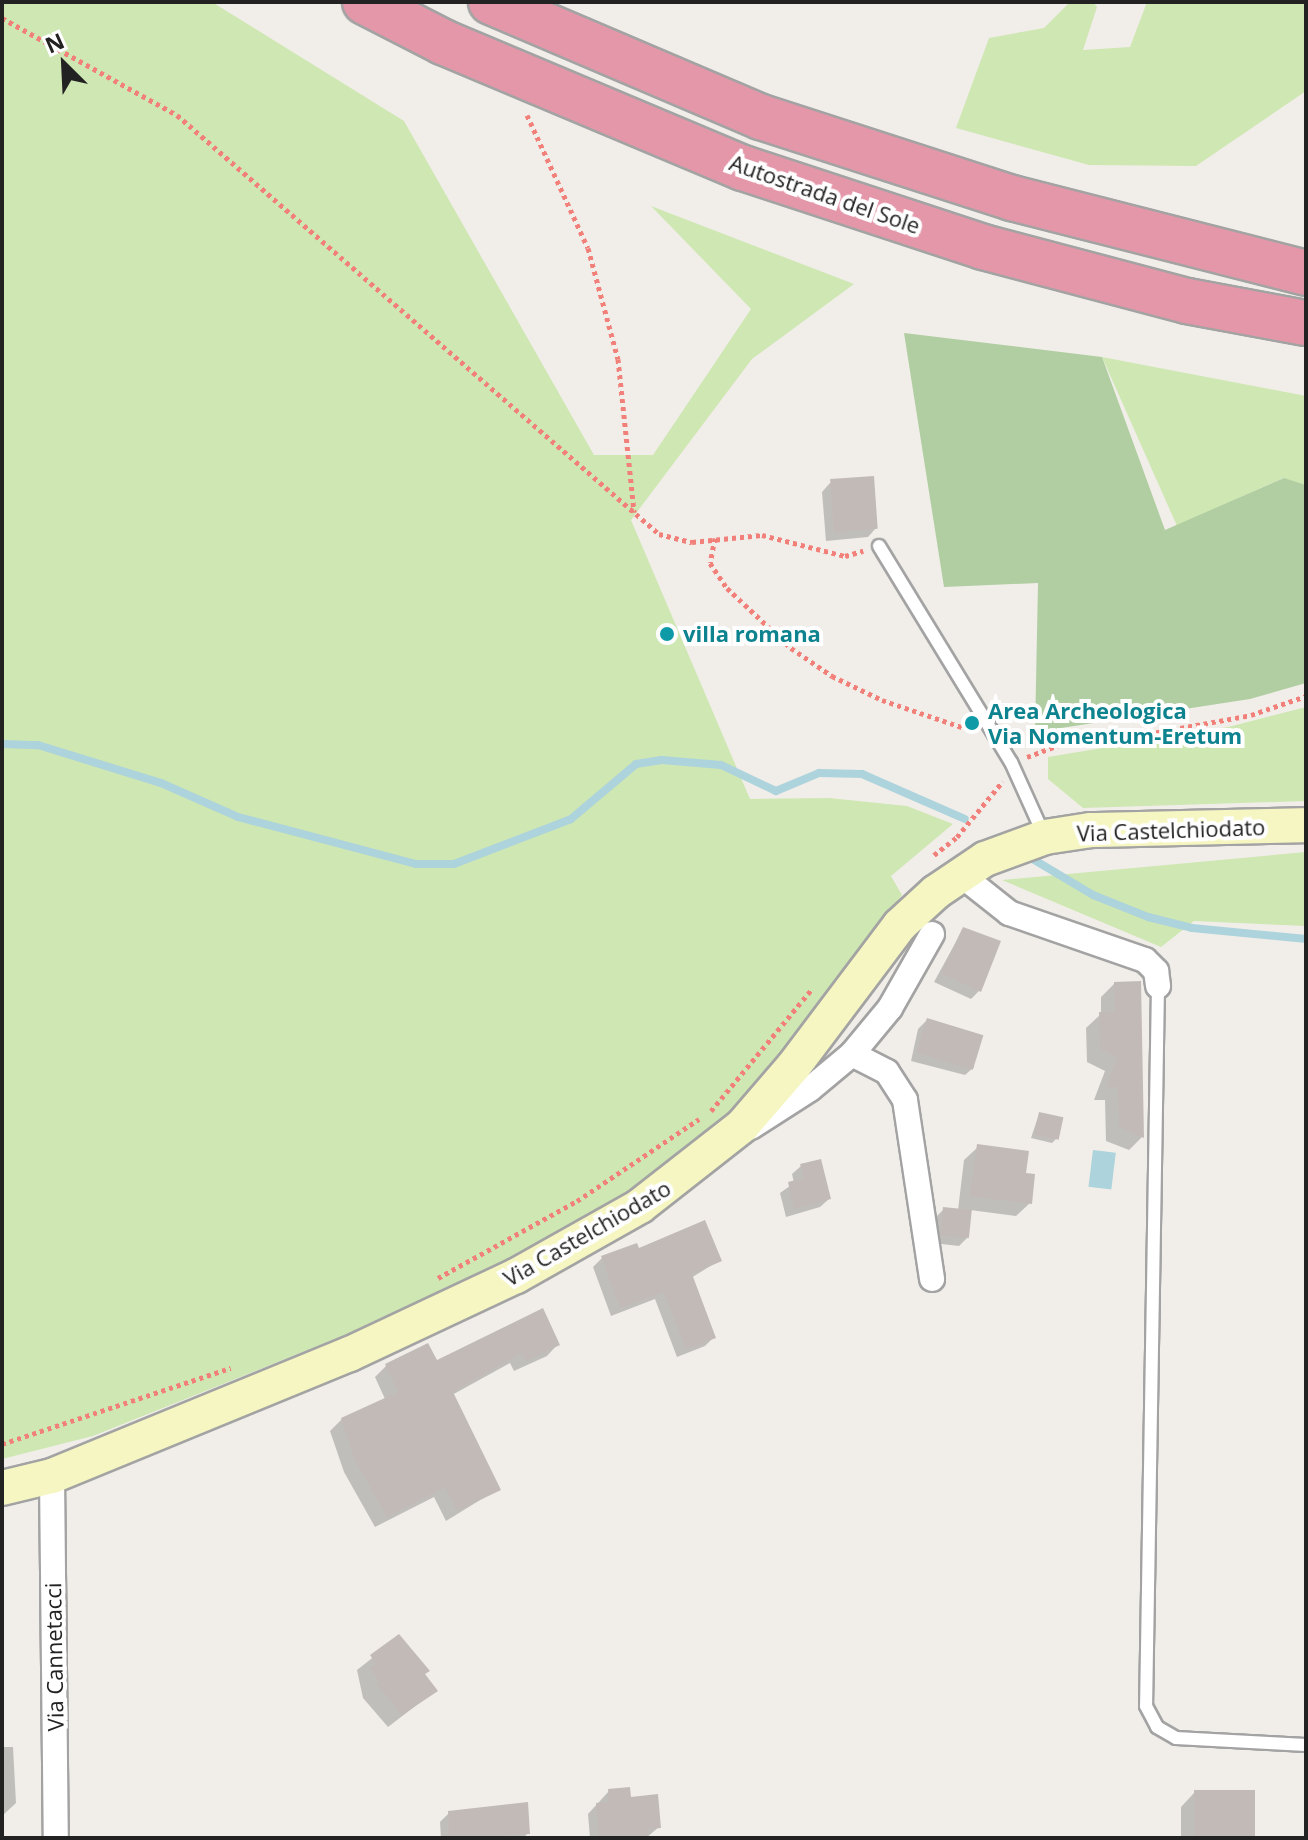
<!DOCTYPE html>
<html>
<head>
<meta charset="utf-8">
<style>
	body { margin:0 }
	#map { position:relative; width:1308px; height:1840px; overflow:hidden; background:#f1eee9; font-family:"Open Sans",sans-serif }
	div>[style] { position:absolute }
	.grass>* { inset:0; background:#cfe7b3 }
	.forest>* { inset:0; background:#b0cea1 }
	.water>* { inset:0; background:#add3dc; transform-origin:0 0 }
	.shadow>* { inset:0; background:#0003 }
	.stream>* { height:8px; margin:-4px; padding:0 4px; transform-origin:4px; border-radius:4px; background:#add3dc }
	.building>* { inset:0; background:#c2bab6; transform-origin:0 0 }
	.path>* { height:5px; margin-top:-2.5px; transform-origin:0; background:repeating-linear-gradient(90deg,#f2807a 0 4px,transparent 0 8px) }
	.roads { filter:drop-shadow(2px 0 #a3a3a3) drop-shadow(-2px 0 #a3a3a3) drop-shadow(0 2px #a3a3a3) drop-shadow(0 -2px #a3a3a3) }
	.lane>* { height:12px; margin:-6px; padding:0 6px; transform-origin:6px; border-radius:6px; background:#fff }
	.street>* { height:24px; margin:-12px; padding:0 12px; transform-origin:12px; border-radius:12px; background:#fff }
	.secondary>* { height:34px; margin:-17px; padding:0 17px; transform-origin:17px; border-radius:17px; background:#f6f6c2 }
	.highway>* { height:44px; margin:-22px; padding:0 22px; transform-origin:22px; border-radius:22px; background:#e397a9 }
	.dots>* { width:22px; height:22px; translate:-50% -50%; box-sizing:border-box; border:4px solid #fff; border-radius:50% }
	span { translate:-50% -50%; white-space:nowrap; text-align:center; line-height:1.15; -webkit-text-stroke:8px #fff; paint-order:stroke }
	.street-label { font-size:22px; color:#222 }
	.culture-label { font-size:22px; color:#0d838f; font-weight:700 }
	.left { translate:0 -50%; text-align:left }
	.frame { position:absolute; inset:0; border:4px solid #222; pointer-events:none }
	.north { position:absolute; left:24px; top:24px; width:80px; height:80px; -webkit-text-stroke:6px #fff; paint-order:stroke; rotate:336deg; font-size:22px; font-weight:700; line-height:32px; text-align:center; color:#222 }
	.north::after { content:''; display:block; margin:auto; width:28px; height:36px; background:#222; clip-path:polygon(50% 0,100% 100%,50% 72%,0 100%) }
</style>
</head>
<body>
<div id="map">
	<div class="grass">
		<i style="clip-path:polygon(2px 2px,212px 2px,404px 121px,594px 455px,653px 455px,751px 309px,651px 206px,854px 284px,752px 359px,631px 520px,750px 799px,829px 798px,907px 806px,953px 824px,891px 876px,902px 895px,760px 1085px,636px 1190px,484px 1271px,345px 1335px,93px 1436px,2px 1459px)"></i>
		<i style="clip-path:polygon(1070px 2px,1093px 2px,1097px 7px,1083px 50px,1130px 47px,1147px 2px,1306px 2px,1306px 91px,1196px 166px,1089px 165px,956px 128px,989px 38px,1044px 28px)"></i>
		<i style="clip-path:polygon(1102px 357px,1306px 396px,1306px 485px,1283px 478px,1177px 526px)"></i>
		<i style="clip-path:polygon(1306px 707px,1306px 801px,1083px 808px,1048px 779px,1048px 757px,1228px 727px)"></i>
		<i style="clip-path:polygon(1306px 852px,1306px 926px,1194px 921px,1161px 947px,1002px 880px)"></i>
	</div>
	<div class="forest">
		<i style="clip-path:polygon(904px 333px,1102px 357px,1165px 530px,1284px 478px,1306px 485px,1306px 683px,1250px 699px,1035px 732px,1038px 583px,944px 587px)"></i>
	</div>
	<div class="water">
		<i style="left:1093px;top:1150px;width:23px;height:37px;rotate:7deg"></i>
	</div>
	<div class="shadow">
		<i style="clip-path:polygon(830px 483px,876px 528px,868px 537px,826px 541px,822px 492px)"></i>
		<i style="clip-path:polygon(963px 929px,979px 991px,971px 999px,934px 982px)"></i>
		<i style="clip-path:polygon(1114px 984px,1142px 1137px,1129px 1150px,1106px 1141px,1105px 1100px,1094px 1100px,1105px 1071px,1087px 1062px,1086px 1028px,1101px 1014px,1101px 997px)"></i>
		<i style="clip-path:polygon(927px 1020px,974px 1067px,965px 1075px,911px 1061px,918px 1029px)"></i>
		<i style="clip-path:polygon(1039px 1114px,1056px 1139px,1052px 1143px,1031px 1138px)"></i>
		<i style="clip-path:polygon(978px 1147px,1030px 1203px,1016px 1216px,970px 1210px,968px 1237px,959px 1246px,933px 1243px,935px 1218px,944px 1209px,958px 1210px,964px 1160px)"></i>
		<i style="clip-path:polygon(801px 1166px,829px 1199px,820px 1207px,786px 1217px,780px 1193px,794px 1183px,792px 1174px)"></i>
		<i style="clip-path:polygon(638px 1251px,720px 1260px,691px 1278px,713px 1338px,705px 1346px,677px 1357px,655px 1299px,611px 1316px,593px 1267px,602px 1258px)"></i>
		<i style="clip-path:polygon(558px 1344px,547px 1356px,514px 1371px,510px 1363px,452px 1395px,498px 1489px,446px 1521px,434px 1497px,375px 1527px,344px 1472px,330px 1431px,342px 1419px,385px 1399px,375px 1377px,386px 1366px,427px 1345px,436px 1362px)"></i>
		<i style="clip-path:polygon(399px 1637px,435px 1691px,388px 1727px,363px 1698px,357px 1670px)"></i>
		<i style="clip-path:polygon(2px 1747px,13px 1747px,16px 1803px,2px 1816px)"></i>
		<i style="clip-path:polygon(609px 1791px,659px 1827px,646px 1838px,590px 1838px,588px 1814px)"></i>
		<i style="clip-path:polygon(1194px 1793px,1253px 1838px,1181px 1838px,1181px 1807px)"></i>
		<i style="clip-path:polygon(449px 1813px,528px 1833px,523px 1838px,441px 1838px,440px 1822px)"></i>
	</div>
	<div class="stream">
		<i style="left:2px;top:744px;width:36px;rotate:2deg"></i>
		<i style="left:38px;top:745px;width:129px;rotate:17.2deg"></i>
		<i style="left:161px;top:783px;width:84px;rotate:23.8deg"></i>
		<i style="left:238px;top:817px;width:184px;rotate:14.8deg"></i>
		<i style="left:416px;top:864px;width:38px"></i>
		<i style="left:454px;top:864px;width:125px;rotate:-21deg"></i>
		<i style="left:571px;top:819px;width:85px;rotate:-40.2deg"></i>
		<i style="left:636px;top:764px;width:26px;rotate:-9deg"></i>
		<i style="left:662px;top:760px;width:59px;rotate:4.8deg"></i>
		<i style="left:721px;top:765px;width:61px;rotate:25.3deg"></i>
		<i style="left:776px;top:791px;width:47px;rotate:-22.7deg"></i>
		<i style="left:819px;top:773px;width:43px;rotate:1.3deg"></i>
		<i style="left:862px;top:774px;width:112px;rotate:23.6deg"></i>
		<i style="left:1031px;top:858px;width:72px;rotate:30.8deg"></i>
		<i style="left:1093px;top:895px;width:59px;rotate:21.8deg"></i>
		<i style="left:1148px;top:917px;width:45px;rotate:14deg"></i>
		<i style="left:1192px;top:928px;width:115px;rotate:5.5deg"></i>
	</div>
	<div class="building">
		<i style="left:874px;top:476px;width:53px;height:44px;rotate:86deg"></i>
		<i style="clip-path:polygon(963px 927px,1001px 941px,981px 992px,941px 973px)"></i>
		<i style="clip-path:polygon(1141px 981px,1144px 1138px,1119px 1127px,1118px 1087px,1106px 1088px,1117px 1057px,1100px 1049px,1099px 1012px,1114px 1012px,1114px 982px)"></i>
		<i style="left:927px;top:1018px;width:59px;height:36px;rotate:17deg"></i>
		<i style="left:1039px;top:1112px;width:25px;height:23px;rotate:12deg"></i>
		<i style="clip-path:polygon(977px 1144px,1029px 1151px,1026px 1173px,1035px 1174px,1032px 1204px,970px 1196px)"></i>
		<i style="clip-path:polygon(821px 1159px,831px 1199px,794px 1209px,788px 1182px,804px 1178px,800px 1164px)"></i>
		<i style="left:943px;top:1207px;width:29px;height:28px;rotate:6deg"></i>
		<i style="clip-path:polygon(705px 1220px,722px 1261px,692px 1274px,716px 1338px,686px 1349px,664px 1292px,620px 1308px,601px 1256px,637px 1243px,639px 1248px)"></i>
		<i style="clip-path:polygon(543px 1308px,560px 1345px,526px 1361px,522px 1353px,453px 1392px,501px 1490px,457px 1511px,445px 1487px,387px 1517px,355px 1460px,341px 1418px,398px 1392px,385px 1364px,428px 1343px,437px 1360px)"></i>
		<i style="clip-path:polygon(399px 1634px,430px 1671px,425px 1674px,438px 1691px,402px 1715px,376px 1683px,379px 1681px,370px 1668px,376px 1664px,370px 1655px)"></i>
		<i style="clip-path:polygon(630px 1787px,631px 1797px,658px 1794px,661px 1828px,647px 1829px,648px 1838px,599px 1838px,596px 1803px,609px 1802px,608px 1789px)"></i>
		<i style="left:1255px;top:1790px;width:48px;height:61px;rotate:90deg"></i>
		<i style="clip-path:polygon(528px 1802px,530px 1834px,449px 1838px,448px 1811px)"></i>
	</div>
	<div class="path">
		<i style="left:2px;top:18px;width:200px;rotate:29deg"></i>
		<i style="left:177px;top:115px;width:639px;rotate:41deg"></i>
		<i style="left:659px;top:534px;width:34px;rotate:14deg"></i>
		<i style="left:692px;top:542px;width:70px;rotate:-5.7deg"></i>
		<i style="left:762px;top:535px;width:86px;rotate:14.2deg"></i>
		<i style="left:845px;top:556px;width:19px;rotate:-16deg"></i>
		<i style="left:527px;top:115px;width:146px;rotate:65.4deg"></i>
		<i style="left:588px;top:248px;width:115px;rotate:74.9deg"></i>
		<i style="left:618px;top:359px;width:154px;rotate:84deg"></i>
		<i style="left:715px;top:538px;width:25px;rotate:101deg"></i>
		<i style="left:710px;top:563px;width:30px;rotate:56deg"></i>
		<i style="left:727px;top:588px;width:88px;rotate:43.2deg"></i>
		<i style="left:791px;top:648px;width:50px;rotate:34.3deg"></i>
		<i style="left:832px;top:676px;width:55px;rotate:25.6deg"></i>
		<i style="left:882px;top:700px;width:93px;rotate:18.8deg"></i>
		<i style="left:1027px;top:757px;width:43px;rotate:-20.6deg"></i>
		<i style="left:1067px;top:742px;width:58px;rotate:-3.9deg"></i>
		<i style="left:1125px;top:738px;width:128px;rotate:-10.3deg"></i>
		<i style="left:1251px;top:715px;width:58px;rotate:-19.1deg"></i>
		<i style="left:934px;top:855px;width:29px;rotate:-38deg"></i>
		<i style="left:957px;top:837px;width:72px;rotate:-50.6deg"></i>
		<i style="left:711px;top:1111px;width:157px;rotate:-50.4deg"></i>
		<i style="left:438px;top:1278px;width:159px;rotate:-29deg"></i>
		<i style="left:577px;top:1201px;width:147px;rotate:-33.9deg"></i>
		<i style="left:2px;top:1444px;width:241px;rotate:-18.4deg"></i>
	</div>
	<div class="roads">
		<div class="lane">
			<i style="left:879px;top:546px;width:253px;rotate:58.6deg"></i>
			<i style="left:1011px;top:762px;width:80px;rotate:65.7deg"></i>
			<i style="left:1158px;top:986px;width:720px;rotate:90.95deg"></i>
			<i style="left:1146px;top:1706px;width:24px;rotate:62deg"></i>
			<i style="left:1157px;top:1727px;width:22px;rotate:30deg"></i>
			<i style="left:1176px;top:1738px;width:130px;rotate:3.1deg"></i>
		</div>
		<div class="street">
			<i style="left:960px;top:874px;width:63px;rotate:38.5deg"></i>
			<i style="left:1009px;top:913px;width:144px;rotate:19.1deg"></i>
			<i style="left:1145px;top:960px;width:16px;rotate:45deg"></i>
			<i style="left:1156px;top:971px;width:15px;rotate:82deg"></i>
			<i style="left:852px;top:1054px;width:39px;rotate:27deg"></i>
			<i style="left:887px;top:1072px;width:33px;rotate:57deg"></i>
			<i style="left:905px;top:1100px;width:181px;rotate:81.4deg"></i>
			<i style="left:751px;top:1127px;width:70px;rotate:-32.8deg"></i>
			<i style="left:810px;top:1089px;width:55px;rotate:-39.8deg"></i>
			<i style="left:852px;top:1054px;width:60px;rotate:-50.4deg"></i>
			<i style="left:890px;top:1008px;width:85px;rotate:-60.4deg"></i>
			<i style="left:52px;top:1476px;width:362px;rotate:89.4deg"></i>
		</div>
		<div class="secondary">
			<i style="left:2px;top:1488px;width:51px;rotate:-13.5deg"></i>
			<i style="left:52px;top:1476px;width:322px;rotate:-22.3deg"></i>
			<i style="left:350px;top:1354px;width:183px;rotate:-25.2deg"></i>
			<i style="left:516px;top:1276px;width:142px;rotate:-29.4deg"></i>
			<i style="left:640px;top:1206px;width:130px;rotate:-38.1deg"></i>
			<i style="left:742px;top:1126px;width:78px;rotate:-49.2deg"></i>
			<i style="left:793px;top:1067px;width:178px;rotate:-53deg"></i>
			<i style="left:900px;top:925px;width:49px;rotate:-42.5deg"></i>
			<i style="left:936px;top:892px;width:59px;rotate:-34deg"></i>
			<i style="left:985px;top:859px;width:64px;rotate:-20.1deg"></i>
			<i style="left:1045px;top:837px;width:47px;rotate:-8.7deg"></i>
			<i style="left:1091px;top:830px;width:215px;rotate:-1.3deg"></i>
		</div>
		<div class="highway">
			<i style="left:365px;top:2px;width:88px;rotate:27.1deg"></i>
			<i style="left:443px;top:42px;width:325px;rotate:22.8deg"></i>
			<i style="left:743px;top:168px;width:253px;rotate:18.2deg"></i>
			<i style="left:983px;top:247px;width:211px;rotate:14.8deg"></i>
			<i style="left:1187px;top:301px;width:121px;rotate:10.5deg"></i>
			<i style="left:491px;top:2px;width:293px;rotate:23.1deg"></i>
			<i style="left:761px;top:117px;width:264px;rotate:17.9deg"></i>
			<i style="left:1012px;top:198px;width:303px;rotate:14.3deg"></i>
		</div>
	</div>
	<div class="dots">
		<i style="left:667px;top:634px;background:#0f9aa8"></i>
		<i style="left:972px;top:723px;background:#0f9aa8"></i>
	</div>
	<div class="street-label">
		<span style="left:825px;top:194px;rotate:19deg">Autostrada del Sole</span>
		<span style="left:1171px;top:830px;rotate:-2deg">Via Castelchiodato</span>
		<span style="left:587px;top:1233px;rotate:-30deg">Via Castelchiodato</span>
		<span style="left:54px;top:1657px;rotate:-91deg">Via Cannetacci</span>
	</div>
	<div class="culture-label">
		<span class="left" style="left:683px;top:634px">villa romana</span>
		<span class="left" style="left:988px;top:723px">Area Archeologica<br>Via Nomentum-Eretum</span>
	</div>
	<div class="frame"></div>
	<div class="north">N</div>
</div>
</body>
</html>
